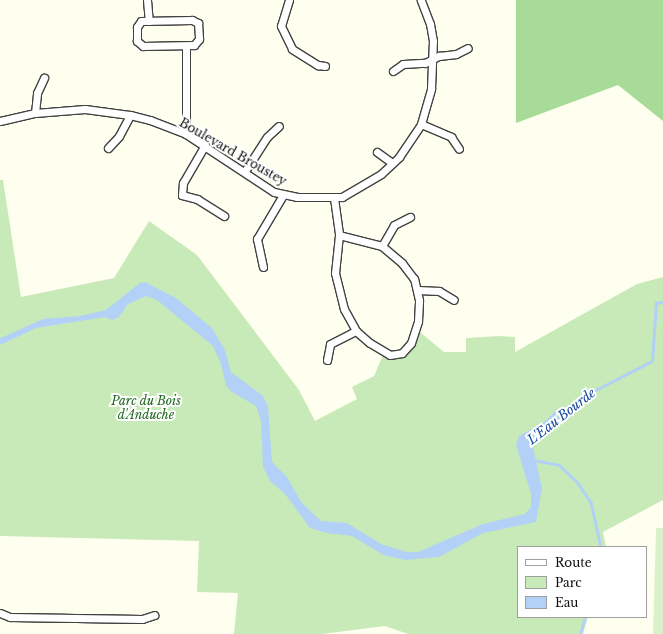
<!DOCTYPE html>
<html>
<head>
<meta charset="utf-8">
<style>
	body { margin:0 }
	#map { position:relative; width:663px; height:634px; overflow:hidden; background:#ffffef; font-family:"Libre Baskerville",serif }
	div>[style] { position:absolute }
	.green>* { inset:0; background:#c8eab8 }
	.forest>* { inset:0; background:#a8db97 }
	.pitch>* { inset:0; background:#dcf1ca }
	.water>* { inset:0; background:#b3d0f7 }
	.stream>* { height:2.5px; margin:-1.25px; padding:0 1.25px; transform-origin:1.25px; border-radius:1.25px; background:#b3d0f7 }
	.roads { filter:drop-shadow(1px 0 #414141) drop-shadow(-1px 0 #414141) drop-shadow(0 1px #414141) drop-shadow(0 -1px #414141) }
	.street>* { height:7px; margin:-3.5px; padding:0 3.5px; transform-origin:3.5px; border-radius:3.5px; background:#fff }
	span { translate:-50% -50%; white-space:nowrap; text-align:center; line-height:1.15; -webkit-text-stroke:4px #fff; paint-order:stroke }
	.street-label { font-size:12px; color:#0e0e0e }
	.park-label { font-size:12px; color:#1d671d; font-style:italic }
	.water-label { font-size:13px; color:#1548a2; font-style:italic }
	.legend { position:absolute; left:517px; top:546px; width:130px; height:72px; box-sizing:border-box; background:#fff; border:1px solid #9f9f9f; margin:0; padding:5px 7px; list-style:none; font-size:12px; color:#0e0e0e }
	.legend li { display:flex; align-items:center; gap:8px; height:20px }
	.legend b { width:20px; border:1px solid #9f9f9f }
</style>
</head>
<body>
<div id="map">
	<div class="green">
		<i style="clip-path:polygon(0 180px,3px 180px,21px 297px,114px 278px,149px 221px,197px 255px,299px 390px,315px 421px,357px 399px,352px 387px,374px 376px,383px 355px,396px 355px,415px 332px,421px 333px,444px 352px,466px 352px,466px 338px,499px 336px,515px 337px,515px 352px,637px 284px,663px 277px,663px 500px,603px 532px,606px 547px,518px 547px,518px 617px,588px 617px,583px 634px,408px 634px,385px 626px,322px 634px,234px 634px,238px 593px,197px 592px,199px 541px,0 536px)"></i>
	</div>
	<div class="forest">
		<i style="clip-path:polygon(516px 0,663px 0,663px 121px,618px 85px,516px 123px)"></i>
	</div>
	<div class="pitch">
		<i style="clip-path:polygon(656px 528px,663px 528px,663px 634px,653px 634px)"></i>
	</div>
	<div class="water">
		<i style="clip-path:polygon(145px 282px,176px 298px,212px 328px,225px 350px,231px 372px,263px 396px,268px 406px,272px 462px,287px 477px,302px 503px,321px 521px,347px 523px,381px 544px,406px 552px,418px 552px,483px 524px,525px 514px,531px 507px,531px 494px,516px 445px,519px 436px,546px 421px,557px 409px,554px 428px,538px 439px,533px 448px,542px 488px,536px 522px,483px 533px,439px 557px,405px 560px,383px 555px,352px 536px,327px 533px,310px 528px,285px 494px,270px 481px,263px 467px,261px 421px,256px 406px,232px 392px,226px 386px,221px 364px,213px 346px,157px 300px,146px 296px,128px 304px,119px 317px,112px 320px,105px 317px,36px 328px,0 345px,0 338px,3px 337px,43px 319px,80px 316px,106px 310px,140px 283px)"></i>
	</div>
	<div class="stream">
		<i style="left:553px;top:421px;width:42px;rotate:-38.2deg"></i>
		<i style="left:586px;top:395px;width:74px;rotate:-27.3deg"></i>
		<i style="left:652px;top:361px;width:58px;rotate:-86.1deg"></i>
		<i style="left:656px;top:303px;width:7px;rotate:-8deg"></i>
		<i style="left:534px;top:463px;width:3px;rotate:-90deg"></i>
		<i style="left:534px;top:460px;width:25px;rotate:11deg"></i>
		<i style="left:559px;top:465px;width:26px;rotate:43deg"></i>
		<i style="left:578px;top:483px;width:23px;rotate:56deg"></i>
		<i style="left:591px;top:502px;width:46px;rotate:77.5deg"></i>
		<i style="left:580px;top:634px;width:18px;rotate:-74deg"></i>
	</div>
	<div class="roads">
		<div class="street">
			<i style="left:147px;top:0;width:21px;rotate:85deg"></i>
			<i style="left:289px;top:0;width:27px;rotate:107deg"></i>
			<i style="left:281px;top:26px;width:25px;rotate:64deg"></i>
			<i style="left:292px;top:49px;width:31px;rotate:32deg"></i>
			<i style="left:318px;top:65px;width:7px;rotate:8deg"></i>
			<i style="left:192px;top:20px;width:7px;rotate:27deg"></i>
			<i style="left:198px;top:23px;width:16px;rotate:86deg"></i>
			<i style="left:199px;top:39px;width:8px;rotate:130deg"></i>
			<i style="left:194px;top:45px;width:51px;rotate:178.9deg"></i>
			<i style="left:143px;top:46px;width:8px;rotate:-140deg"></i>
			<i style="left:137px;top:41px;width:14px;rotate:-90deg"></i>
			<i style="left:137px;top:27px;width:7px;rotate:-56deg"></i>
			<i style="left:141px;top:21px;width:51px;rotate:-1.1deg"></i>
			<i style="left:186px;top:46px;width:88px;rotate:90deg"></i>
			<i style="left:393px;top:71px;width:12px;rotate:-35deg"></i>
			<i style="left:403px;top:64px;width:22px;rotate:-3deg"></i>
			<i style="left:425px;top:63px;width:16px;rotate:-27deg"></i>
			<i style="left:439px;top:56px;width:17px;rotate:-7deg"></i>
			<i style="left:456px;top:54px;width:13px;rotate:-27deg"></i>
			<i style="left:35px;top:113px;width:20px;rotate:-84deg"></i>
			<i style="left:37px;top:93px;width:17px;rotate:-65deg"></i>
			<i style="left:0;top:121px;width:36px;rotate:-13deg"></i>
			<i style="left:35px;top:113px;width:50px;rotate:-4.6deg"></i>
			<i style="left:85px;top:109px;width:45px;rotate:7.6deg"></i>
			<i style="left:130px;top:115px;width:21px;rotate:14deg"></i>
			<i style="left:150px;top:120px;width:39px;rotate:21deg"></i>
			<i style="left:186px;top:134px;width:105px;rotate:33.4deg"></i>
			<i style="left:274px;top:192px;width:24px;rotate:12deg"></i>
			<i style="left:297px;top:197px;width:45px"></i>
			<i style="left:342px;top:197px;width:45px;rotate:-30.5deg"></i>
			<i style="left:381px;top:174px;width:25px;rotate:-43deg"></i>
			<i style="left:399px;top:157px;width:40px;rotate:-56deg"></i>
			<i style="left:421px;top:124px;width:37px;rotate:-74deg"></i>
			<i style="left:431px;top:88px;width:47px;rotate:-87.6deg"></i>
			<i style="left:433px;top:41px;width:17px;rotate:-100deg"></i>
			<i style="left:430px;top:24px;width:26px;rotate:-111deg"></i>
			<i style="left:421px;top:124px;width:33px;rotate:23deg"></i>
			<i style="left:451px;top:137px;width:14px;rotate:56deg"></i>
			<i style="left:205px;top:145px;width:44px;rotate:120.1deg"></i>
			<i style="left:183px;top:183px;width:12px;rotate:95deg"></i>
			<i style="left:182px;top:195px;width:16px;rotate:15deg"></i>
			<i style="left:197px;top:199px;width:32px;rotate:32deg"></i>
			<i style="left:108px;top:148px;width:16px;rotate:-47deg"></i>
			<i style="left:119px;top:136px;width:24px;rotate:-62deg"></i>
			<i style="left:377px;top:152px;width:19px;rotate:36deg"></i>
			<i style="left:245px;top:171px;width:40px;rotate:-57.1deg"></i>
			<i style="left:267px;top:137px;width:16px;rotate:-43deg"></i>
			<i style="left:334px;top:198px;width:37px;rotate:82deg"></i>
			<i style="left:339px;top:235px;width:38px;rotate:96deg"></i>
			<i style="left:335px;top:273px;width:37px;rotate:76deg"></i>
			<i style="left:344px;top:309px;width:25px;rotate:61deg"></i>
			<i style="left:356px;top:331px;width:18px;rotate:41deg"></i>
			<i style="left:370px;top:343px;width:23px;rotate:31deg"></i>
			<i style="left:390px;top:355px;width:12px;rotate:-9deg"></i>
			<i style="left:402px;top:353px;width:13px;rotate:-48deg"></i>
			<i style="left:411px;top:343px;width:23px;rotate:-72deg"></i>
			<i style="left:418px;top:321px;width:21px;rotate:-87deg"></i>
			<i style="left:419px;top:300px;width:22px;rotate:-103deg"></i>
			<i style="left:414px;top:279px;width:20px;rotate:-127deg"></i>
			<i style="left:402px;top:263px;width:26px;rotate:-140deg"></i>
			<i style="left:382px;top:246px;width:44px;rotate:-165.7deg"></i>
			<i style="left:382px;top:246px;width:24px;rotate:-60deg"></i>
			<i style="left:394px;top:225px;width:18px;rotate:-27deg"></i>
			<i style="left:263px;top:267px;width:29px;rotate:-102deg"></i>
			<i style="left:257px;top:239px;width:51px;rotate:-59.4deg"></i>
			<i style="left:418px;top:290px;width:21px;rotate:3deg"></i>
			<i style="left:439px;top:291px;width:17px;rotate:31deg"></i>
			<i style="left:327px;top:360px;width:16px;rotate:-79deg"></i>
			<i style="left:330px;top:344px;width:29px;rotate:-27deg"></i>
			<i style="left:0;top:613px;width:11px;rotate:22deg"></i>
			<i style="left:10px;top:617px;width:132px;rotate:0.9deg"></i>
			<i style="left:142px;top:619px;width:13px;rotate:-18deg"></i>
		</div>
	</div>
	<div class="street-label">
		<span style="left:233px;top:152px;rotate:30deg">Boulevard Broustey</span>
	</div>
	<div class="park-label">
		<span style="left:146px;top:408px">Parc du Bois<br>d'Anduche</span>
	</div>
	<div class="water-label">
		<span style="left:562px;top:417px;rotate:-38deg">L'Eau Bourde</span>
	</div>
	<ul class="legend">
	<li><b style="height:5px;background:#fff"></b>Route</li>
	<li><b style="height:11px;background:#c8eab8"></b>Parc</li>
	<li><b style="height:11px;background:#b3d0f7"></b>Eau</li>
	</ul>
</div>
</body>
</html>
